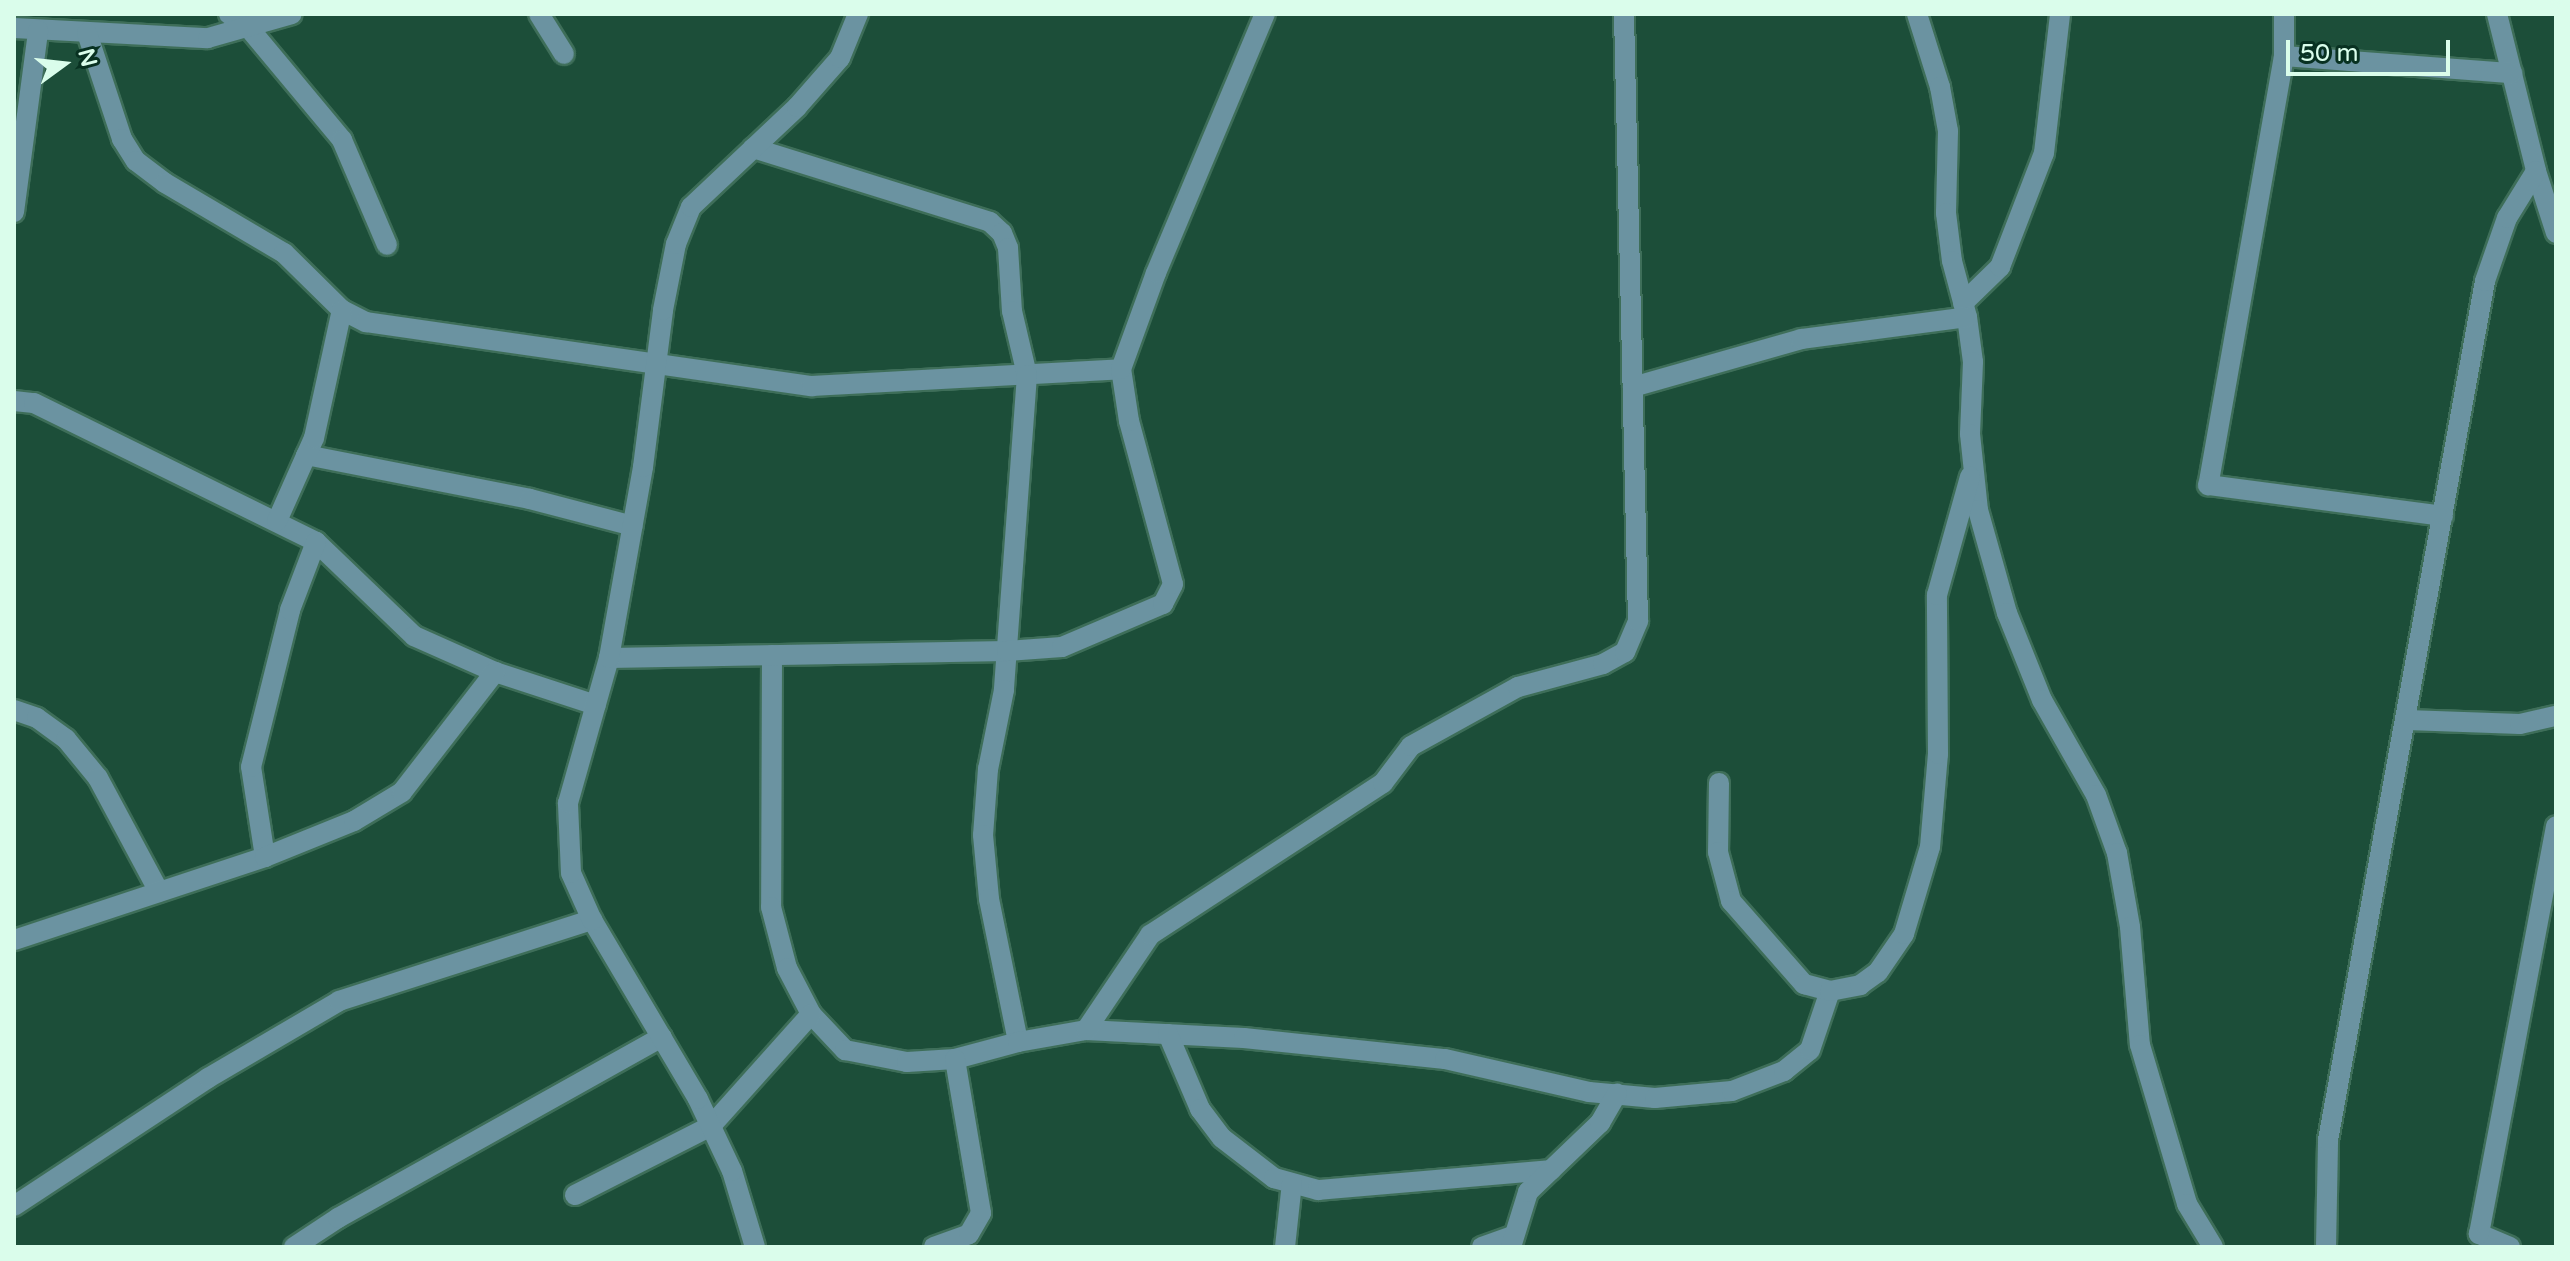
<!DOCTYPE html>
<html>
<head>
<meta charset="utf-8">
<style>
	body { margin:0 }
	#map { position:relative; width:2570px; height:1261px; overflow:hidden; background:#1c4e39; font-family:"Varela Round",sans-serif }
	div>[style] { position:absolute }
	.roads { filter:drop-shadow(2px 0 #3e6e59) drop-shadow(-2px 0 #3e6e59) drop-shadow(0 2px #3e6e59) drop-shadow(0 -2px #3e6e59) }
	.minor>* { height:20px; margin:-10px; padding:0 10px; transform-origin:10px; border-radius:10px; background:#6b93a1 }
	span { translate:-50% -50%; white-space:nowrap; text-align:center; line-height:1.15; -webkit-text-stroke:7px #083121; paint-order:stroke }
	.frame { position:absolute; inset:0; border:16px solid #dafdeb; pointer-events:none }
	.north { position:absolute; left:24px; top:24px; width:80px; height:80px; -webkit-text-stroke:6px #083121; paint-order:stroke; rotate:75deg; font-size:22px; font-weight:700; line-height:32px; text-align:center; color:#dafdeb }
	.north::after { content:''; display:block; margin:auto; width:28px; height:36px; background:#dafdeb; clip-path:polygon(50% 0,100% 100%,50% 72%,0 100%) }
	.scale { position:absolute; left:2286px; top:40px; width:164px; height:36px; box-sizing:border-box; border:4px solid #dafdeb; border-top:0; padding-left:10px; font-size:24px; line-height:28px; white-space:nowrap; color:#dafdeb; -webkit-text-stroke:6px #083121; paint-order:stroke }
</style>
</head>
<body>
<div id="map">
	<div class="roads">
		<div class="minor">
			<i style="left:229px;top:14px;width:23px;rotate:34deg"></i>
			<i style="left:248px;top:27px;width:147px;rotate:50.2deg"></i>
			<i style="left:342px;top:140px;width:114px;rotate:66.8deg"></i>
			<i style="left:539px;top:14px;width:47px;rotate:58deg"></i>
			<i style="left:1917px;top:14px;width:77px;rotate:72.5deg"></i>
			<i style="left:1940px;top:87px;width:45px;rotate:79.7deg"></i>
			<i style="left:1948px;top:131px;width:82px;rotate:91.4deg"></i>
			<i style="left:1946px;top:213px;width:48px;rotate:82.9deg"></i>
			<i style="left:1952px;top:261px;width:58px;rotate:75deg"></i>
			<i style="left:1967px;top:317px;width:45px;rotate:82.4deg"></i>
			<i style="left:1973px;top:362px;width:72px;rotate:92.4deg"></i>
			<i style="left:1970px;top:434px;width:76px;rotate:84deg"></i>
			<i style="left:1978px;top:510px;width:107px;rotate:74.3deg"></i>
			<i style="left:2007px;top:613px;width:94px;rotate:68.1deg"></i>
			<i style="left:2042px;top:700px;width:109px;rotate:60.4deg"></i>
			<i style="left:2096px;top:795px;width:62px;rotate:70.1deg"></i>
			<i style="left:2117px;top:853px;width:75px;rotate:80deg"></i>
			<i style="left:2130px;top:927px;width:118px;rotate:85.2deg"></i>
			<i style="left:2140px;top:1045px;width:166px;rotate:73.5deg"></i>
			<i style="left:2187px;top:1204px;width:50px;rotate:58.8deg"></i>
			<i style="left:2284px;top:14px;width:42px;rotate:90deg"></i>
			<i style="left:2284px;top:56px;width:436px;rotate:100deg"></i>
			<i style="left:2208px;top:485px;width:237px;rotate:7.5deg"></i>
			<i style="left:2497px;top:14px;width:162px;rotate:76deg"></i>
			<i style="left:2536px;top:171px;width:65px;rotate:72.1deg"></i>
			<i style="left:14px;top:28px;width:194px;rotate:3deg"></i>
			<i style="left:208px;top:38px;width:87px;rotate:-15.9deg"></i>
			<i style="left:87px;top:33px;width:112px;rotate:71.7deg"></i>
			<i style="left:122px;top:139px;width:26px;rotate:58deg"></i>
			<i style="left:136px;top:161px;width:36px;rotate:37deg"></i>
			<i style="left:165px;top:183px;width:138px;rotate:30.5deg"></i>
			<i style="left:284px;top:253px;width:81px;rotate:44.5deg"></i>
			<i style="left:342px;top:310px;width:27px;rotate:27deg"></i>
			<i style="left:366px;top:322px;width:451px;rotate:8.2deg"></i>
			<i style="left:812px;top:386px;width:309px;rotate:-3.1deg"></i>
			<i style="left:2284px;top:56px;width:229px;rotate:4.3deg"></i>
			<i style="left:753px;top:148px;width:248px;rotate:17.3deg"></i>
			<i style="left:990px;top:222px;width:16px;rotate:43deg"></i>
			<i style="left:1002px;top:233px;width:16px;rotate:68deg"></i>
			<i style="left:1008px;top:248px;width:63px;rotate:86.4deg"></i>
			<i style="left:1012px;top:311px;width:66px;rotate:76.8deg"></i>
			<i style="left:1027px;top:375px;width:316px;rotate:94.2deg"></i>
			<i style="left:1004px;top:690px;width:81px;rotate:101.4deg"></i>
			<i style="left:988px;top:769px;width:66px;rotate:94.3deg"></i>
			<i style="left:983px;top:835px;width:64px;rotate:84.6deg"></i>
			<i style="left:989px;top:899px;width:146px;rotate:78.5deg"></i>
			<i style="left:14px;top:212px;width:183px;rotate:-82.4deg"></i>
			<i style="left:1963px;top:303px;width:52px;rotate:-44.2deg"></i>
			<i style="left:2000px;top:267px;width:122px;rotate:-68.9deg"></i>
			<i style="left:2044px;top:153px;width:140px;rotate:-83.4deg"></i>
			<i style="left:1633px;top:387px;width:175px;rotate:-15.9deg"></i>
			<i style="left:1801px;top:339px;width:167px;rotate:-7.5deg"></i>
			<i style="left:14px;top:401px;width:20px;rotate:6deg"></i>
			<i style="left:34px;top:403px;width:314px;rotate:26.2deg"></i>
			<i style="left:316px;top:542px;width:136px;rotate:43.8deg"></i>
			<i style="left:414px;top:636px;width:89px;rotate:24deg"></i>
			<i style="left:495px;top:672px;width:106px;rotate:18.1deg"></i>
			<i style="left:306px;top:455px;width:228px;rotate:11.1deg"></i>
			<i style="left:530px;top:499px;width:106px;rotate:14.7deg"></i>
			<i style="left:277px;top:521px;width:91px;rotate:-66deg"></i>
			<i style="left:314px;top:438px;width:131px;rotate:-77.7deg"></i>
			<i style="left:772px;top:655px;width:252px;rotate:90.2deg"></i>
			<i style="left:771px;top:907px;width:63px;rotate:75.3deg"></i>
			<i style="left:787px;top:968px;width:52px;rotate:62.4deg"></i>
			<i style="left:811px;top:1014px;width:50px;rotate:46.6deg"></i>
			<i style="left:845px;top:1050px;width:63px;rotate:11deg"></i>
			<i style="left:907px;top:1062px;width:48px;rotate:-3.6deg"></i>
			<i style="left:955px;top:1059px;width:65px;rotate:-15.1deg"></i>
			<i style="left:1018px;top:1042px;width:69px;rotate:-10deg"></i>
			<i style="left:1086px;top:1030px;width:158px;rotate:2.9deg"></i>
			<i style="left:1244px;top:1038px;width:202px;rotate:6deg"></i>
			<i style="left:1445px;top:1059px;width:148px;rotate:12.9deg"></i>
			<i style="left:1589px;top:1092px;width:66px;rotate:5.2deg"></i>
			<i style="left:1655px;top:1098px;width:77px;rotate:-5.2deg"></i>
			<i style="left:1732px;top:1091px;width:56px;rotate:-21deg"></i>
			<i style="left:1784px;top:1071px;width:33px;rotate:-39deg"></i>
			<i style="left:1810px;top:1050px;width:62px;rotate:-71.3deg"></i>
			<i style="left:609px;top:658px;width:398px;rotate:-1deg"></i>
			<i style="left:1007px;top:651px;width:55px;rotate:-4.2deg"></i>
			<i style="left:1062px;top:647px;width:110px;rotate:-23.1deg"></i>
			<i style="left:1163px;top:604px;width:22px;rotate:-63deg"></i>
			<i style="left:1173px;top:584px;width:169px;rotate:-105.1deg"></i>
			<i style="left:1129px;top:421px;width:53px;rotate:-98.7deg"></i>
			<i style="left:1121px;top:369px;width:102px;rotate:-70deg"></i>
			<i style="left:1156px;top:273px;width:281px;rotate:-67.2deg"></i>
			<i style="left:14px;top:710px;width:24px;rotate:19deg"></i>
			<i style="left:37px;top:718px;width:36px;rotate:36deg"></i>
			<i style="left:66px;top:739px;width:50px;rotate:50.6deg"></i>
			<i style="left:98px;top:778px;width:129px;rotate:61.8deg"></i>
			<i style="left:2407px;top:720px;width:113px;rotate:2deg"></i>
			<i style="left:2520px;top:724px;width:37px;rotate:-13deg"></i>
			<i style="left:1719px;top:783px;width:69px;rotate:90.8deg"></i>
			<i style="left:1718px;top:852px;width:51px;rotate:75.1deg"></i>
			<i style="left:1731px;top:901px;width:111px;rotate:48.7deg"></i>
			<i style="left:1804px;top:984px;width:27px;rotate:15deg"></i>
			<i style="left:1830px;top:991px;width:31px;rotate:-11deg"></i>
			<i style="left:1860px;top:985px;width:22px;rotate:-36deg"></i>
			<i style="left:1878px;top:972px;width:46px;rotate:-55.6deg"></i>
			<i style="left:1904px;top:934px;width:91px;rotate:-73.4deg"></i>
			<i style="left:1930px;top:847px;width:93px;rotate:-85.1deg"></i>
			<i style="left:1938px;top:754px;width:159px;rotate:-90.4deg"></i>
			<i style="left:1937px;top:595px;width:123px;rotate:-74.4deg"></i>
			<i style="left:265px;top:857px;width:91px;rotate:-98.8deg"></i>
			<i style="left:251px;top:767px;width:162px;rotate:-76deg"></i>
			<i style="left:290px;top:610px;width:73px;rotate:-69.1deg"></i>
			<i style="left:14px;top:940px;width:264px;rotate:-18.3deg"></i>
			<i style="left:265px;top:857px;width:96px;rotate:-22deg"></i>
			<i style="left:354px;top:821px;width:56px;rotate:-31.1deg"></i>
			<i style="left:402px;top:792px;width:152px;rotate:-52.2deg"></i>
			<i style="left:1086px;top:1030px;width:115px;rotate:-56deg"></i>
			<i style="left:1150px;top:935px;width:278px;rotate:-33.1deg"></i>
			<i style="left:1383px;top:783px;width:46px;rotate:-52.9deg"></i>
			<i style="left:1411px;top:746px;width:122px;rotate:-28.9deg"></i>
			<i style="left:1518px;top:687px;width:88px;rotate:-15.1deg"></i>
			<i style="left:1603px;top:664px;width:25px;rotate:-29deg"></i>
			<i style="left:1625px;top:652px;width:34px;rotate:-67deg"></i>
			<i style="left:1638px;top:621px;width:607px;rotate:-91.32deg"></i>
			<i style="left:1168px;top:1034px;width:82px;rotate:66.9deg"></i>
			<i style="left:1200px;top:1109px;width:36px;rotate:53deg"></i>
			<i style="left:1222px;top:1138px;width:66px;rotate:37.6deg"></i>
			<i style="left:1274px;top:1178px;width:46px;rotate:15.3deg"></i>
			<i style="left:1318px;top:1190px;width:234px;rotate:-4.9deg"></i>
			<i style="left:575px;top:1195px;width:153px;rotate:-26.9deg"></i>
			<i style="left:711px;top:1126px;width:150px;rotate:-48.2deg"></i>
			<i style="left:14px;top:1206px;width:232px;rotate:-33.4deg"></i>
			<i style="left:208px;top:1078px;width:152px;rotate:-30.4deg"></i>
			<i style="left:339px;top:1001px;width:266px;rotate:-17.8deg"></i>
			<i style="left:294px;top:1247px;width:53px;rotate:-33.4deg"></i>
			<i style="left:338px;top:1218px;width:371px;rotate:-29.2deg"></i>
			<i style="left:755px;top:1247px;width:79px;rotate:-106.8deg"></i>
			<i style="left:732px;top:1171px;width:80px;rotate:-115.3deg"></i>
			<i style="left:698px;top:1099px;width:208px;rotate:-120.6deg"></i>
			<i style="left:592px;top:920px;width:51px;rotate:-114.1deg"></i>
			<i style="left:571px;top:873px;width:70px;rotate:-92.5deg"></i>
			<i style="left:568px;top:803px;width:151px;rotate:-74.2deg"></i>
			<i style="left:609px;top:658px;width:194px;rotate:-79.9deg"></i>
			<i style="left:643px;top:467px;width:158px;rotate:-82.7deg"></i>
			<i style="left:663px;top:310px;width:67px;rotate:-78.9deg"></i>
			<i style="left:676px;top:244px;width:40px;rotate:-68deg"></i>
			<i style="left:691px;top:207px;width:146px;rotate:-43.3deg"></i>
			<i style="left:797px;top:107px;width:65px;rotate:-48.7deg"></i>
			<i style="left:840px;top:58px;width:48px;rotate:-67.8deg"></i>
			<i style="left:934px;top:1247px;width:37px;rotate:-20deg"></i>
			<i style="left:969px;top:1234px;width:24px;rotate:-60deg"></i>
			<i style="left:981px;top:1213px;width:156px;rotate:-99.6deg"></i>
			<i style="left:1285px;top:1247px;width:64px;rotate:-83.8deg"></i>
			<i style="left:1482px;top:1247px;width:32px;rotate:-20deg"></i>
			<i style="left:1511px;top:1247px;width:58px;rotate:-72.8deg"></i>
			<i style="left:1528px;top:1192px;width:100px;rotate:-43.8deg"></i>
			<i style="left:1600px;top:1123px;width:34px;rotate:-60deg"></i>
			<i style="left:2326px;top:1247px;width:107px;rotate:-88.9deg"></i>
			<i style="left:2328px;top:1140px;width:873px;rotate:-79.64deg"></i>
			<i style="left:2485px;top:281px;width:67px;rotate:-70.8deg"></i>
			<i style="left:2507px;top:218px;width:55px;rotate:-58.3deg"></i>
			<i style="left:2510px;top:1247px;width:34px;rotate:-157deg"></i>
			<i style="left:2479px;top:1234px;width:415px;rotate:-79.3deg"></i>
		</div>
	</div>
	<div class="frame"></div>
	<div class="north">N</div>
	<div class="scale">50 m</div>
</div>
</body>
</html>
